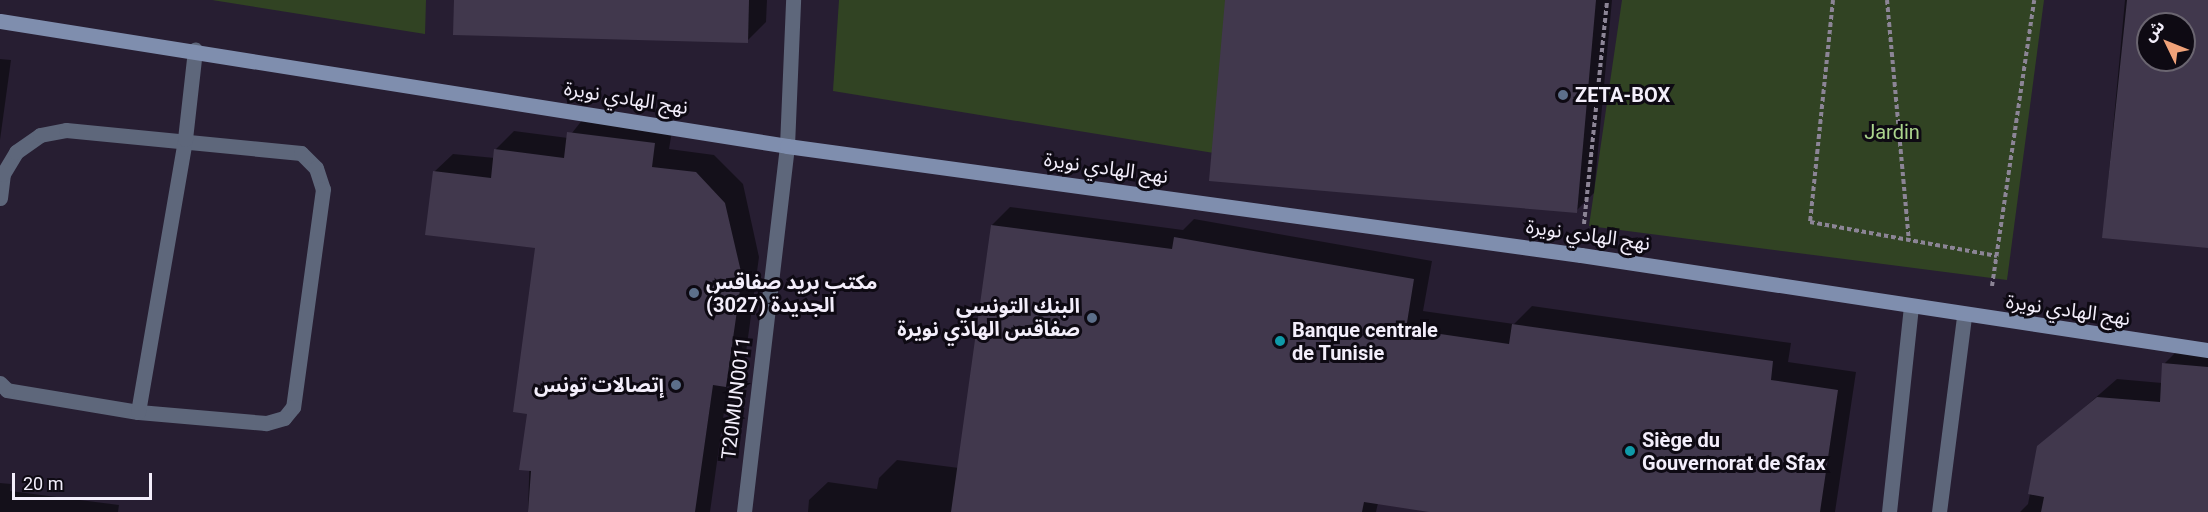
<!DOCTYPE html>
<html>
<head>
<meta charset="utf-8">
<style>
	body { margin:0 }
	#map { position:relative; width:2208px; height:512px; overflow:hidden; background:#271e32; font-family:Roboto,"Noto Sans Arabic",sans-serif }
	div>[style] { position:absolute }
	.green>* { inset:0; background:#314323 }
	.shadow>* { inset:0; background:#0007 }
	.building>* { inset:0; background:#41384d }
	.path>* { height:4px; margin-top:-2px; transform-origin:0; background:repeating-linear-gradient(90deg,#8c8596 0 4.5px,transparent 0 7.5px) }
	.lane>* { height:15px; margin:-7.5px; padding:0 7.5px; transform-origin:7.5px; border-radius:7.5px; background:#5e677b }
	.street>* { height:15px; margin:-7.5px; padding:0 7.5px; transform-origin:7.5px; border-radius:7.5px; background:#5e677b }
	.secondary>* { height:15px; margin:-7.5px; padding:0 7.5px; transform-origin:7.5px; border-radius:7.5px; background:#7f8eae }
	.dots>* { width:16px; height:16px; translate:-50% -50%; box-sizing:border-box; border:3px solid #0e0a13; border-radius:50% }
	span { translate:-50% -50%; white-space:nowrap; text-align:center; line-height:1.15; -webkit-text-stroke:6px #0e0a13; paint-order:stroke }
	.poi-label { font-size:20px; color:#f3eefb; font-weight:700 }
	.left { translate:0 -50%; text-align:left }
	.right { translate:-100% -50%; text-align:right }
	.street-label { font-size:20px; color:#f3eefb }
	.park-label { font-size:20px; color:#abd48d }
	.north { position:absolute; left:2136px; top:12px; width:60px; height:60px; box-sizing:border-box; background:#0e0a13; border:2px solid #6a6570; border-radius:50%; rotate:313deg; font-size:16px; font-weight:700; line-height:24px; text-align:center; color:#f3eefb }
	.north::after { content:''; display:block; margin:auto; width:21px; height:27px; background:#f0a279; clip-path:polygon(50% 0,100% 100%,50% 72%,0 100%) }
	.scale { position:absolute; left:12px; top:473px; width:140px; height:27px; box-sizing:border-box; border:3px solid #f3eefb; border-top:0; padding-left:8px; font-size:18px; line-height:21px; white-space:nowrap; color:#f3eefb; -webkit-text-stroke:4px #0e0a13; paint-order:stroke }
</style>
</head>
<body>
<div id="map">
	<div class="green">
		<i style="clip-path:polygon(212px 0,426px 0,425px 34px)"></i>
		<i style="clip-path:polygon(839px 0,1292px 0,1269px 162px,833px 91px)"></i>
		<i style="clip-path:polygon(1622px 0,2044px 0,2007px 280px,1589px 226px)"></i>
	</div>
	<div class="shadow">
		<i style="clip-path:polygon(455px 0,767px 0,766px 22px,747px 41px)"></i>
		<i style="clip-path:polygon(1226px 0,1612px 0,1594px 193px,1576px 211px)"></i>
		<i style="clip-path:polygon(evenodd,2125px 0,2208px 0,2208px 247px,2103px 236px,2125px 0,2148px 24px,2184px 24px,2184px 60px,2148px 60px,2148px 24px)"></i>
		<i style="clip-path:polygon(0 59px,11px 60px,0 140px)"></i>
		<i style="clip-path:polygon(587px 114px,673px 125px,669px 149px,714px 155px,743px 184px,759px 257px,744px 367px,728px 383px,710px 512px,528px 512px,536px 247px,434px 172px,453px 154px,495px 158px,496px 149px,514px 131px,568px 138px)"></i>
		<i style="clip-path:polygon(1010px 207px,1183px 230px,1194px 219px,1432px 261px,1423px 311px,1514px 324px,1532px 306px,1791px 343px,1788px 362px,1856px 372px,1835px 512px,1439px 512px,1378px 503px,1376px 512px,808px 512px,809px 500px,828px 482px,877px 489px,879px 478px,897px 460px,959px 468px,992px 225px)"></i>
		<i style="clip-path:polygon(2182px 346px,2208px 348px,2208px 512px,2020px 512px,2028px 504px,2039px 447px,2117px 379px,2162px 383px,2164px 364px)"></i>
		<i style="clip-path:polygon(0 483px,11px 484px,10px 491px,119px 505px,118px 512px,0 512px)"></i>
	</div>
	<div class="building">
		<i style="clip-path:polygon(454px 0,749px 0,748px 43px,453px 35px)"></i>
		<i style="clip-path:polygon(1225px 0,1596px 0,1577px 213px,1209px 181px)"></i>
		<i style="clip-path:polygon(evenodd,2127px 0,2208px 0,2208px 248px,2102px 238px,2127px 0,2148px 24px,2184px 24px,2184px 60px,2148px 60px,2148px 24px)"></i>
		<i style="clip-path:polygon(567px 132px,655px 143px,652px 167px,696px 172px,725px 203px,742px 276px,726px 387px,713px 385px,695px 512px,528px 512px,531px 471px,519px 470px,527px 414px,513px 412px,535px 248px,425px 235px,433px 171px,491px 178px,494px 149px,564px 158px)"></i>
		<i style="clip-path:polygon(991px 225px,1172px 249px,1174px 237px,1414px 279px,1406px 329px,1509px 344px,1512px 324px,1773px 361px,1771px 380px,1838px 390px,1820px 512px,1429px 512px,1364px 502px,1362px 512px,951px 512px)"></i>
		<i style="clip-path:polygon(2162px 363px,2208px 367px,2208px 512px,2041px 512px,2044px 497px,2028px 494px,2037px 446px,2097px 397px,2160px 402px)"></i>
	</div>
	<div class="path">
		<i style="left:1833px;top:0;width:223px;rotate:95.9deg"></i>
		<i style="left:1810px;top:222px;width:190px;rotate:10.3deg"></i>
		<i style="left:1887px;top:0;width:242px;rotate:84.8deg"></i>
		<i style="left:1584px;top:224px;width:225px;rotate:-84.1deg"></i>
		<i style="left:1992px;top:286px;width:289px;rotate:-81.6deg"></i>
	</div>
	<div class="lane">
		<i style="left:0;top:198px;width:24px;rotate:-83deg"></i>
		<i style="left:3px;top:174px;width:26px;rotate:-59deg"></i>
		<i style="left:16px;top:152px;width:29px;rotate:-35deg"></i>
		<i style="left:40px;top:135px;width:26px;rotate:-11deg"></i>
		<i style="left:66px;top:130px;width:236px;rotate:5.6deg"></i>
		<i style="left:301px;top:153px;width:21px;rotate:45deg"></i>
		<i style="left:316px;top:168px;width:22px;rotate:72deg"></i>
		<i style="left:323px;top:189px;width:220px;rotate:97.8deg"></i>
		<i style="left:293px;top:407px;width:14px;rotate:129deg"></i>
		<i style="left:284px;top:418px;width:19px;rotate:164deg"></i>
		<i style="left:266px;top:423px;width:128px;rotate:-175.1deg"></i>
		<i style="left:138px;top:412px;width:133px;rotate:-170.5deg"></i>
		<i style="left:7px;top:390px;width:10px;rotate:-135deg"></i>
		<i style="left:138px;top:412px;width:277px;rotate:-80.2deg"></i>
		<i style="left:185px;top:139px;width:90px;rotate:-83.6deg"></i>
	</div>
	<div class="street">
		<i style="left:744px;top:512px;width:369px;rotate:-83.3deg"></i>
		<i style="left:787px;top:146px;width:146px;rotate:-87.6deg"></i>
		<i style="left:1889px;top:512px;width:206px;rotate:-83.9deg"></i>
		<i style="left:1939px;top:512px;width:198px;rotate:-82.7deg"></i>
	</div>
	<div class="secondary">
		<i style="left:0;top:21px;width:797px;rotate:9.02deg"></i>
		<i style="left:787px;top:146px;width:801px;rotate:7.82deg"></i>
		<i style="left:1581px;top:255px;width:634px;rotate:8.62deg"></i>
	</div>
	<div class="dots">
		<i style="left:1563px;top:95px;background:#5c6f8a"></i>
		<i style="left:694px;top:293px;background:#5c6f8a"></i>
		<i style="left:1092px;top:318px;background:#5c6f8a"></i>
		<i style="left:1280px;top:341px;background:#0f9aa8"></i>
		<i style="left:676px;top:385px;background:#5c6f8a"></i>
		<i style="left:1630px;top:451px;background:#0f9aa8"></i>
	</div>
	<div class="poi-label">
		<span class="left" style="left:1575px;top:95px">ZETA-BOX</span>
		<span class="left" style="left:706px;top:294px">مكتب بريد صفاقس<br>الجديدة (3027)</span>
		<span class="right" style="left:1080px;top:318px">البنك التونسي<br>صفاقس الهادي نويرة</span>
		<span class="left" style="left:1292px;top:342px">Banque centrale<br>de Tunisie</span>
		<span class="right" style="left:664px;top:385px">إتصالات تونس</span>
		<span class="left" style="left:1642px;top:452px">Siège du<br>Gouvernorat de Sfax</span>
	</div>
	<div class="street-label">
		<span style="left:626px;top:98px;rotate:9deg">نهج الهادي نويرة</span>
		<span style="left:1106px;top:168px;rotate:8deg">نهج الهادي نويرة</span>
		<span style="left:1588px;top:235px;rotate:8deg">نهج الهادي نويرة</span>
		<span style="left:2068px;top:310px;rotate:8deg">نهج الهادي نويرة</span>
		<span style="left:736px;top:398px;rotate:-83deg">T20MUN0011</span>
	</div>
	<div class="park-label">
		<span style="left:1892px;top:132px">Jardin</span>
	</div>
	<div class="north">ش</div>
	<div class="scale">20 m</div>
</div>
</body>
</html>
